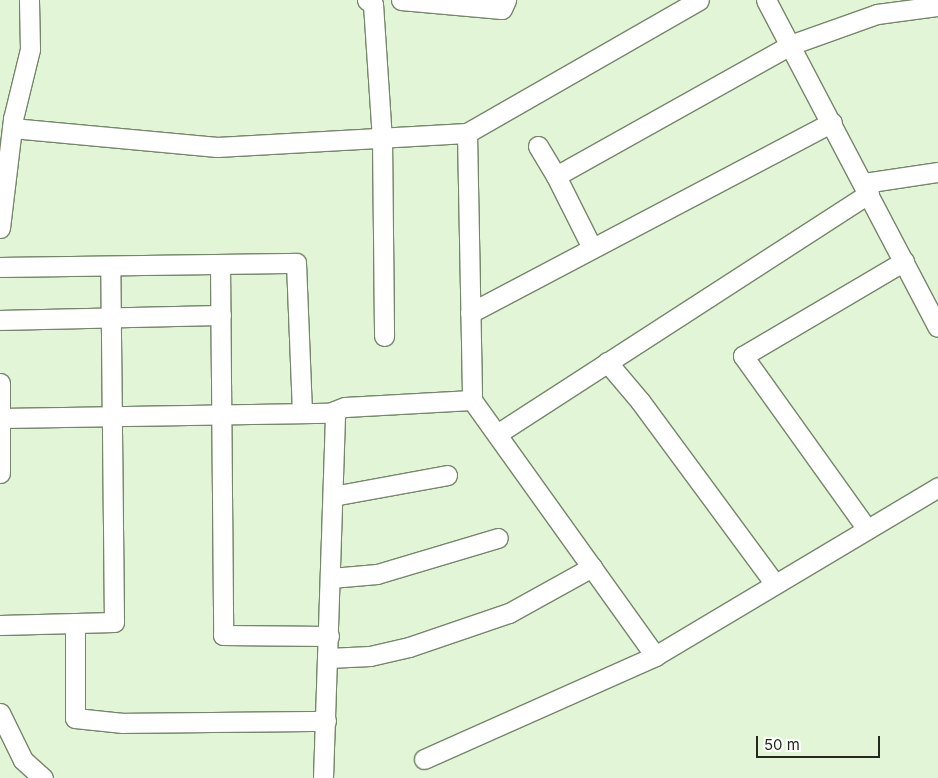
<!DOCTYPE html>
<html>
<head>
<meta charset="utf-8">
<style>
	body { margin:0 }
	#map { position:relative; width:938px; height:778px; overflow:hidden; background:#e3f5d7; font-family:Inter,sans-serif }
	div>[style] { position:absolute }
	.roads { filter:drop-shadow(1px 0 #76866b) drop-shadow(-1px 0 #76866b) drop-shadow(0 1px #76866b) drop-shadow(0 -1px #76866b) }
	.street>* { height:19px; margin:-9.5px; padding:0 9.5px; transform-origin:9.5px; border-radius:9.5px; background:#fff }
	span { translate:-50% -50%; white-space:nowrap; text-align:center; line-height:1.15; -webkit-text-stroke:5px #fff; paint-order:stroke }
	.scale { position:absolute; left:756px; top:736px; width:124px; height:22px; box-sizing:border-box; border:2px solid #23291e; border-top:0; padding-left:6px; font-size:15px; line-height:18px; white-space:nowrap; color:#23291e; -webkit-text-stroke:4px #fff; paint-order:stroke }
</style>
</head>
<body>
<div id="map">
	<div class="roads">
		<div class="street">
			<i style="left:367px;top:0;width:7px;rotate:34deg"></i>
			<i style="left:373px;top:4px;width:134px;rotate:86.2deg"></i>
			<i style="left:382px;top:138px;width:198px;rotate:89.4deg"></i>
			<i style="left:401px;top:0;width:101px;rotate:5.1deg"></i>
			<i style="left:502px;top:9px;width:10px;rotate:-66deg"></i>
			<i style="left:766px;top:0;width:369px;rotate:62.3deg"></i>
			<i style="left:12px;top:128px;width:206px;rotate:5.3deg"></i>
			<i style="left:217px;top:147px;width:250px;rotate:-3.2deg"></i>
			<i style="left:467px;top:133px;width:267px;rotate:-29.8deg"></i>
			<i style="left:467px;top:133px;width:267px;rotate:88.9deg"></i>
			<i style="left:472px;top:400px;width:315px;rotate:54.4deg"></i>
			<i style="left:538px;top:146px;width:35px;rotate:59deg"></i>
			<i style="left:556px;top:176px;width:80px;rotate:63.4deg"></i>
			<i style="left:556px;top:176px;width:268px;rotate:-29.2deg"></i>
			<i style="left:790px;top:45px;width:92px;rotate:-19.6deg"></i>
			<i style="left:877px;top:14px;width:62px;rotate:-7.5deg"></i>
			<i style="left:864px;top:183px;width:75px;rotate:-8.5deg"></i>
			<i style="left:0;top:228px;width:110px;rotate:-83.2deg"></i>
			<i style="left:13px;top:119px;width:72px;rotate:-76.3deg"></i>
			<i style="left:30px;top:49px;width:49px;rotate:-91.2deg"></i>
			<i style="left:220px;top:265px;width:370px;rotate:89.5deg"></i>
			<i style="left:223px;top:635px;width:106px;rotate:0.5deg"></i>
			<i style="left:0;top:267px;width:296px;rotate:-0.8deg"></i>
			<i style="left:296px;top:263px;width:150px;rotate:87.7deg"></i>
			<i style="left:470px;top:313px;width:409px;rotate:-27.8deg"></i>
			<i style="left:0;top:320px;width:221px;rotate:-1.3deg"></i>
			<i style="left:607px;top:362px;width:51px;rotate:49.8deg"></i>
			<i style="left:640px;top:401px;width:227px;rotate:53.6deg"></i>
			<i style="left:0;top:383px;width:90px;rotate:90deg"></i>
			<i style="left:1px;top:418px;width:328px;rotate:-0.9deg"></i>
			<i style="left:329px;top:413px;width:17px;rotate:-21deg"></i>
			<i style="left:345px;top:407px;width:127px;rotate:-3.2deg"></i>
			<i style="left:497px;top:434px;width:443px;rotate:-32.9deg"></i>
			<i style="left:333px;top:496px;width:116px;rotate:-10.4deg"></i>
			<i style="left:867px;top:529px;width:213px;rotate:-125.6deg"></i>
			<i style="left:743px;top:356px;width:187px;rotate:-30.5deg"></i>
			<i style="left:331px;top:578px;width:46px;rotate:-5deg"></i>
			<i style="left:377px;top:574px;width:126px;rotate:-16.6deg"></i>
			<i style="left:75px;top:623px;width:95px;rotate:90deg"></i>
			<i style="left:75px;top:718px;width:48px;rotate:5.9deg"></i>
			<i style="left:123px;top:723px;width:203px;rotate:-0.6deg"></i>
			<i style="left:0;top:625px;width:114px;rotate:-1.5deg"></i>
			<i style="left:114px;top:622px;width:356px;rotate:-90.6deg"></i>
			<i style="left:328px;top:658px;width:42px;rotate:-2.7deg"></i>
			<i style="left:370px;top:656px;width:40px;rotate:-13deg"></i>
			<i style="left:409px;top:647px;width:106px;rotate:-18.8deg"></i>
			<i style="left:509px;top:613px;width:95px;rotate:-29deg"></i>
			<i style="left:0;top:713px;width:52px;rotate:63.9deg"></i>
			<i style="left:23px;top:760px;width:27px;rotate:42deg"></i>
			<i style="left:424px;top:759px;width:253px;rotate:-24deg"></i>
			<i style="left:655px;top:656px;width:330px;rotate:-30.8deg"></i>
			<i style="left:323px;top:778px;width:367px;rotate:-88.1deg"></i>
		</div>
	</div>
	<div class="scale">50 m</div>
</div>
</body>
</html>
